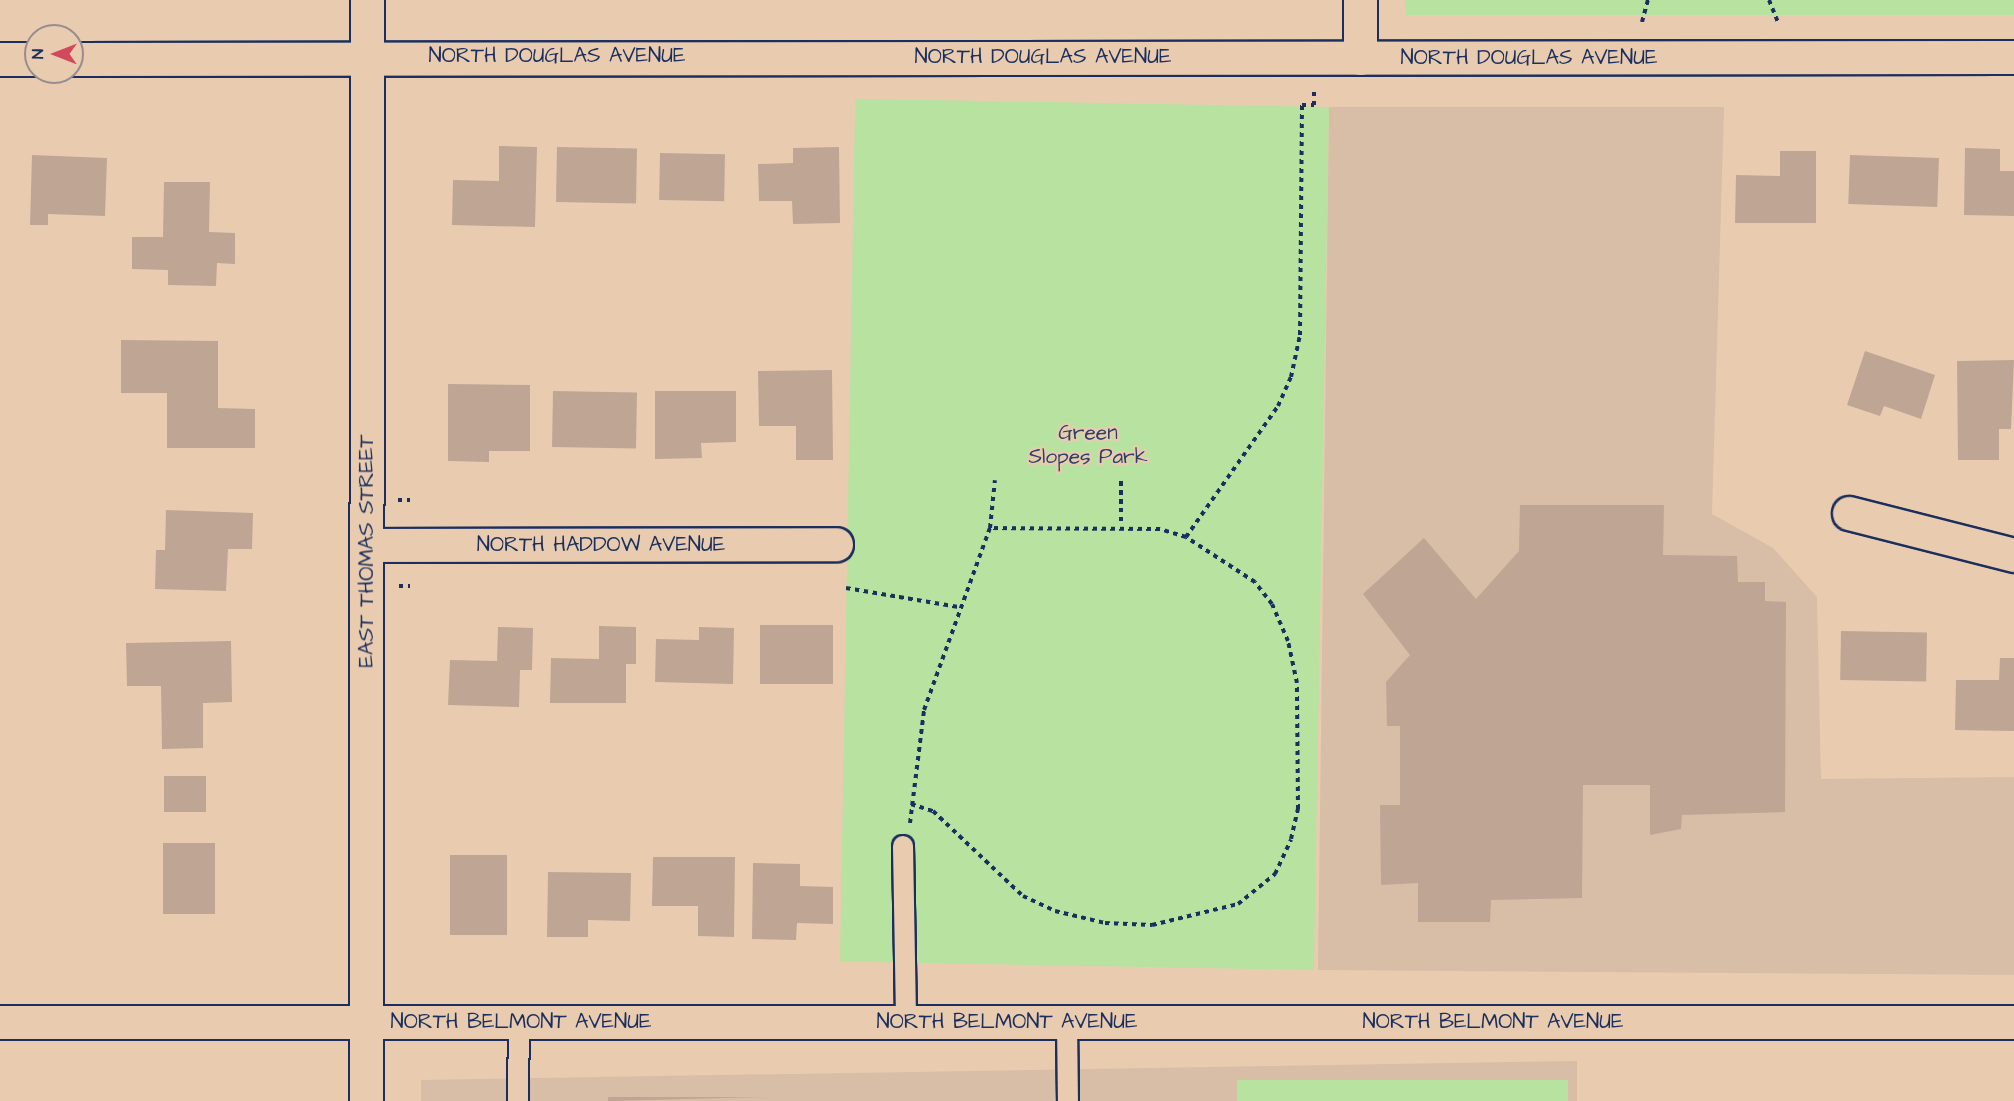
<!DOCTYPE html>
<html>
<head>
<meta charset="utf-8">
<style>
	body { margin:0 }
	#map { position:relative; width:2014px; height:1101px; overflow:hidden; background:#e9ccb0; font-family:"Architects Daughter",sans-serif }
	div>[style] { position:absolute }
	.built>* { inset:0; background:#d8bda7 }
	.green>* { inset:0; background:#b7e2a0; transform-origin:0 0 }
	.building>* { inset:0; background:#bfa594; transform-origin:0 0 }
	.path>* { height:4px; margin-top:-2px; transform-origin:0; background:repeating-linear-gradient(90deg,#1b2f5e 0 4.5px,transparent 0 9px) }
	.roads { filter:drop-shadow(2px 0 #1b2f5e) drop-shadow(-2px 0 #1b2f5e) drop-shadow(0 2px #1b2f5e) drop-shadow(0 -2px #1b2f5e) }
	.service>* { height:20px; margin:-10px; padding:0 10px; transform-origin:10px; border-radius:10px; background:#e9ccb0 }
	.minor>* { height:33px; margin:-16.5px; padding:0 16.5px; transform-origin:16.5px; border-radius:16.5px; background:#e9ccb0 }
	.tertiary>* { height:33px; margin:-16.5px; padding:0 16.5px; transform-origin:16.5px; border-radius:16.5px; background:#e9ccb0 }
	span { translate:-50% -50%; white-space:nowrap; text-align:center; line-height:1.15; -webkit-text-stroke:4.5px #e9ccb0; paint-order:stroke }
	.street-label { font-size:21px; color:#1b2f5e }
	.park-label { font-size:21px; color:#2b4165 }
	.north { position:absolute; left:24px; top:24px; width:60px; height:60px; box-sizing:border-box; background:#e9ccb0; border:2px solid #978d8f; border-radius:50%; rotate:270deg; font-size:16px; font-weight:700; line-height:24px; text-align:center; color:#1b2f5e }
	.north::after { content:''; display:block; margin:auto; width:21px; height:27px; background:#d1495b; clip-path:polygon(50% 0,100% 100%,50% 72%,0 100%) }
</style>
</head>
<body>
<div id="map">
	<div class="built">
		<i style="clip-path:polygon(1329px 107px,1724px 107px,1712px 514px,1773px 548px,1817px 597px,1821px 779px,2014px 777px,2014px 975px,1318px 970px)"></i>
		<i style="clip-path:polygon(1577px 1061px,1577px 1101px,421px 1101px,421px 1080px)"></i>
	</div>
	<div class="green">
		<i style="left:1405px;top:0;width:609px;height:15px"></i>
		<i style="left:1329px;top:107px;width:863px;height:474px;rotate:91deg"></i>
		<i style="left:1237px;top:1080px;width:331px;height:21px"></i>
	</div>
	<div class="building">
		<i style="clip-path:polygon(499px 146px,537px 147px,535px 227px,452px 225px,453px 180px,499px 181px)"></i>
		<i style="left:557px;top:147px;width:80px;height:55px;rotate:1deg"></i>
		<i style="clip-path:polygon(839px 147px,840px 223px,793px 224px,792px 201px,759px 201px,758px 164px,793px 163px,793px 148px)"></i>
		<i style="clip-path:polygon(1965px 148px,2000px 149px,2000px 171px,2014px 171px,2014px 216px,1964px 215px)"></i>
		<i style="clip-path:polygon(1780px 151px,1816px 151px,1816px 223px,1735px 223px,1736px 175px,1780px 176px)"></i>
		<i style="left:660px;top:153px;width:65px;height:47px;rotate:1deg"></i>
		<i style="clip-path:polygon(32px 155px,107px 158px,105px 216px,48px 214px,48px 225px,30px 225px)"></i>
		<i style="left:1850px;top:155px;width:89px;height:49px;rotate:2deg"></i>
		<i style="clip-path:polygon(164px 182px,210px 182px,209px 232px,235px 233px,235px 264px,217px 263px,216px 286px,168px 285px,168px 270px,132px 269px,132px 237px,163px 237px)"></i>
		<i style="clip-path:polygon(121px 340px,218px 341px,218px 408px,255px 409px,255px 448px,167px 448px,167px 393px,121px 393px)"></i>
		<i style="clip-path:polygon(1865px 351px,1935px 375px,1921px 419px,1884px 406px,1880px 416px,1847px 405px)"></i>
		<i style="clip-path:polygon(2014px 360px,2011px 429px,1999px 429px,1999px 460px,1958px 460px,1957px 361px)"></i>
		<i style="clip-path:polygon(832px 370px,833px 460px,796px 460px,796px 426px,759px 426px,758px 371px)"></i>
		<i style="clip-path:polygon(448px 384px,530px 385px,530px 451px,489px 451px,489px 462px,448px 461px)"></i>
		<i style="left:553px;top:391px;width:84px;height:56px;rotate:1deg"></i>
		<i style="clip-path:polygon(655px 391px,736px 391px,736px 442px,701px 443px,702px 458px,655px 459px)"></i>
		<i style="clip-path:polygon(1520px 505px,1664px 505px,1663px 555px,1737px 556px,1738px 582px,1765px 582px,1765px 601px,1786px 602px,1785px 812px,1682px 815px,1681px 829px,1650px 835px,1650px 785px,1583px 785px,1582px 898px,1491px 900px,1490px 922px,1418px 922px,1418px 883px,1381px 885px,1380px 805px,1400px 805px,1400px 726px,1387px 726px,1386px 682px,1410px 655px,1363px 594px,1424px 538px,1476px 599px,1519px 551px)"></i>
		<i style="clip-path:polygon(166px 510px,253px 513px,252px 549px,228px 549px,226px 591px,155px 589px,156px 550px,165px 550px)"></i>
		<i style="left:833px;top:625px;width:59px;height:73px;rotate:90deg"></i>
		<i style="clip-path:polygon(599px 626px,636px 627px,636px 664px,626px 664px,626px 703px,550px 703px,551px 658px,599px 659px)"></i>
		<i style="clip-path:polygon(498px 627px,533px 628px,532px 670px,520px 670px,519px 707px,448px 705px,450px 660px,497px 661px)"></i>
		<i style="clip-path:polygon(699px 627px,734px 628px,733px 684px,655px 682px,656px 639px,699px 640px)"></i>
		<i style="left:1841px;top:631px;width:86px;height:49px;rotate:1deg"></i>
		<i style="clip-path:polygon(231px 641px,232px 702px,203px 703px,203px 748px,162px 749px,161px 686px,127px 686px,126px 643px)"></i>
		<i style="clip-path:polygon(2000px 658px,2014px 658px,2014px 731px,1955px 730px,1956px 680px,1999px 680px)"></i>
		<i style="left:164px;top:776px;width:42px;height:36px"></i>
		<i style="left:163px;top:843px;width:52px;height:71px"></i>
		<i style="left:450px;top:855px;width:57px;height:80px"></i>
		<i style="clip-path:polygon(653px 857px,735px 857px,734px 937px,698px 936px,698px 906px,652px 906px)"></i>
		<i style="clip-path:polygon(753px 863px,800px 864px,800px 886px,833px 887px,833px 924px,797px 923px,796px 940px,752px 939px)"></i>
		<i style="clip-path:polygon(548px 872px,631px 873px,630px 921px,588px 920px,588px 937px,547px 937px)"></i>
		<i style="clip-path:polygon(608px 1097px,769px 1097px,608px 1101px)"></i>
	</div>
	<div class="path">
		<i style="left:1769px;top:0;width:24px;rotate:68deg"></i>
		<i style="left:1642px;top:22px;width:23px;rotate:-75deg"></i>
		<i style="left:1121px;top:481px;width:45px;rotate:90deg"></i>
		<i style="left:398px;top:500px;width:12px"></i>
		<i style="left:1186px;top:537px;width:160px;rotate:-54.9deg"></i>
		<i style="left:1278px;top:406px;width:32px;rotate:-66deg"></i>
		<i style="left:1291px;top:377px;width:43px;rotate:-77.9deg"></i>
		<i style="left:1300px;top:335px;width:230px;rotate:-89.5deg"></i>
		<i style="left:1302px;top:105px;width:12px"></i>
		<i style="left:1314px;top:105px;width:14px;rotate:-90deg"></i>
		<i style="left:399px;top:586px;width:11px"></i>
		<i style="left:846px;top:588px;width:114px;rotate:9.6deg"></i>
		<i style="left:911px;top:804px;width:23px;rotate:18deg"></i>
		<i style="left:933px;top:811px;width:124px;rotate:43.4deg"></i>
		<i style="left:1023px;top:896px;width:35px;rotate:25deg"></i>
		<i style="left:1055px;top:911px;width:51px;rotate:13.5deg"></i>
		<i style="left:1105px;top:923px;width:47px;rotate:2.4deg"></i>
		<i style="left:1152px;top:925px;width:89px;rotate:-13.7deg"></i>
		<i style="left:1238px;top:904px;width:48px;rotate:-39deg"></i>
		<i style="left:1275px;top:874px;width:38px;rotate:-65deg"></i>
		<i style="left:1291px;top:839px;width:31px;rotate:-77deg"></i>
		<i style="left:1298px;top:809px;width:126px;rotate:-90.5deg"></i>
		<i style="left:1297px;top:683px;width:43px;rotate:-102.1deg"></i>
		<i style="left:1288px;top:641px;width:40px;rotate:-113.4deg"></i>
		<i style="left:1272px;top:604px;width:28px;rotate:-128deg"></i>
		<i style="left:1255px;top:582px;width:82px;rotate:-146.9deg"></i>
		<i style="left:1186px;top:537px;width:27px;rotate:-163deg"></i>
		<i style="left:1160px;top:529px;width:170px;rotate:-179.7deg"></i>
		<i style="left:990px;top:528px;width:48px;rotate:-84.1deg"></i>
		<i style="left:910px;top:823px;width:114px;rotate:-82.9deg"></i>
		<i style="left:924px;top:710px;width:194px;rotate:-70.1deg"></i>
	</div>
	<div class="roads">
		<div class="service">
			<i style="left:903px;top:846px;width:176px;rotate:89deg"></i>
			<i style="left:1067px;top:1022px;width:79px;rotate:89.3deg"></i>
			<i style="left:518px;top:1101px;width:79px;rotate:-89.3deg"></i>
		</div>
		<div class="minor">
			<i style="left:1360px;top:58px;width:58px;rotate:-90deg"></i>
			<i style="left:0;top:59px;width:36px"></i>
			<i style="left:72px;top:59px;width:1942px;rotate:-0.06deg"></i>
			<i style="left:1849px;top:513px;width:170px;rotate:14.3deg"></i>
			<i style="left:367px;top:545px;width:469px;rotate:-0.1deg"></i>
			<i style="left:0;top:1022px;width:2014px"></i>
		</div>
		<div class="tertiary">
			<i style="left:366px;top:1101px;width:1101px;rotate:-89.95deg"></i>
		</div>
	</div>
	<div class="street-label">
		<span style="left:557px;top:56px">NORTH DOUGLAS AVENUE</span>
		<span style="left:1043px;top:57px">NORTH DOUGLAS AVENUE</span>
		<span style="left:1529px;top:58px">NORTH DOUGLAS AVENUE</span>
		<span style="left:601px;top:545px">NORTH HADDOW AVENUE</span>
		<span style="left:367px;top:551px;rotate:-90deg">EAST THOMAS STREET</span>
		<span style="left:521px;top:1022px">NORTH BELMONT AVENUE</span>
		<span style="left:1007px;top:1022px">NORTH BELMONT AVENUE</span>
		<span style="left:1493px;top:1022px">NORTH BELMONT AVENUE</span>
	</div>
	<div class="park-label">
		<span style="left:1088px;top:445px">Green<br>Slopes Park</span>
	</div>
	<div class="north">N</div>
</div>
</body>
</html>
